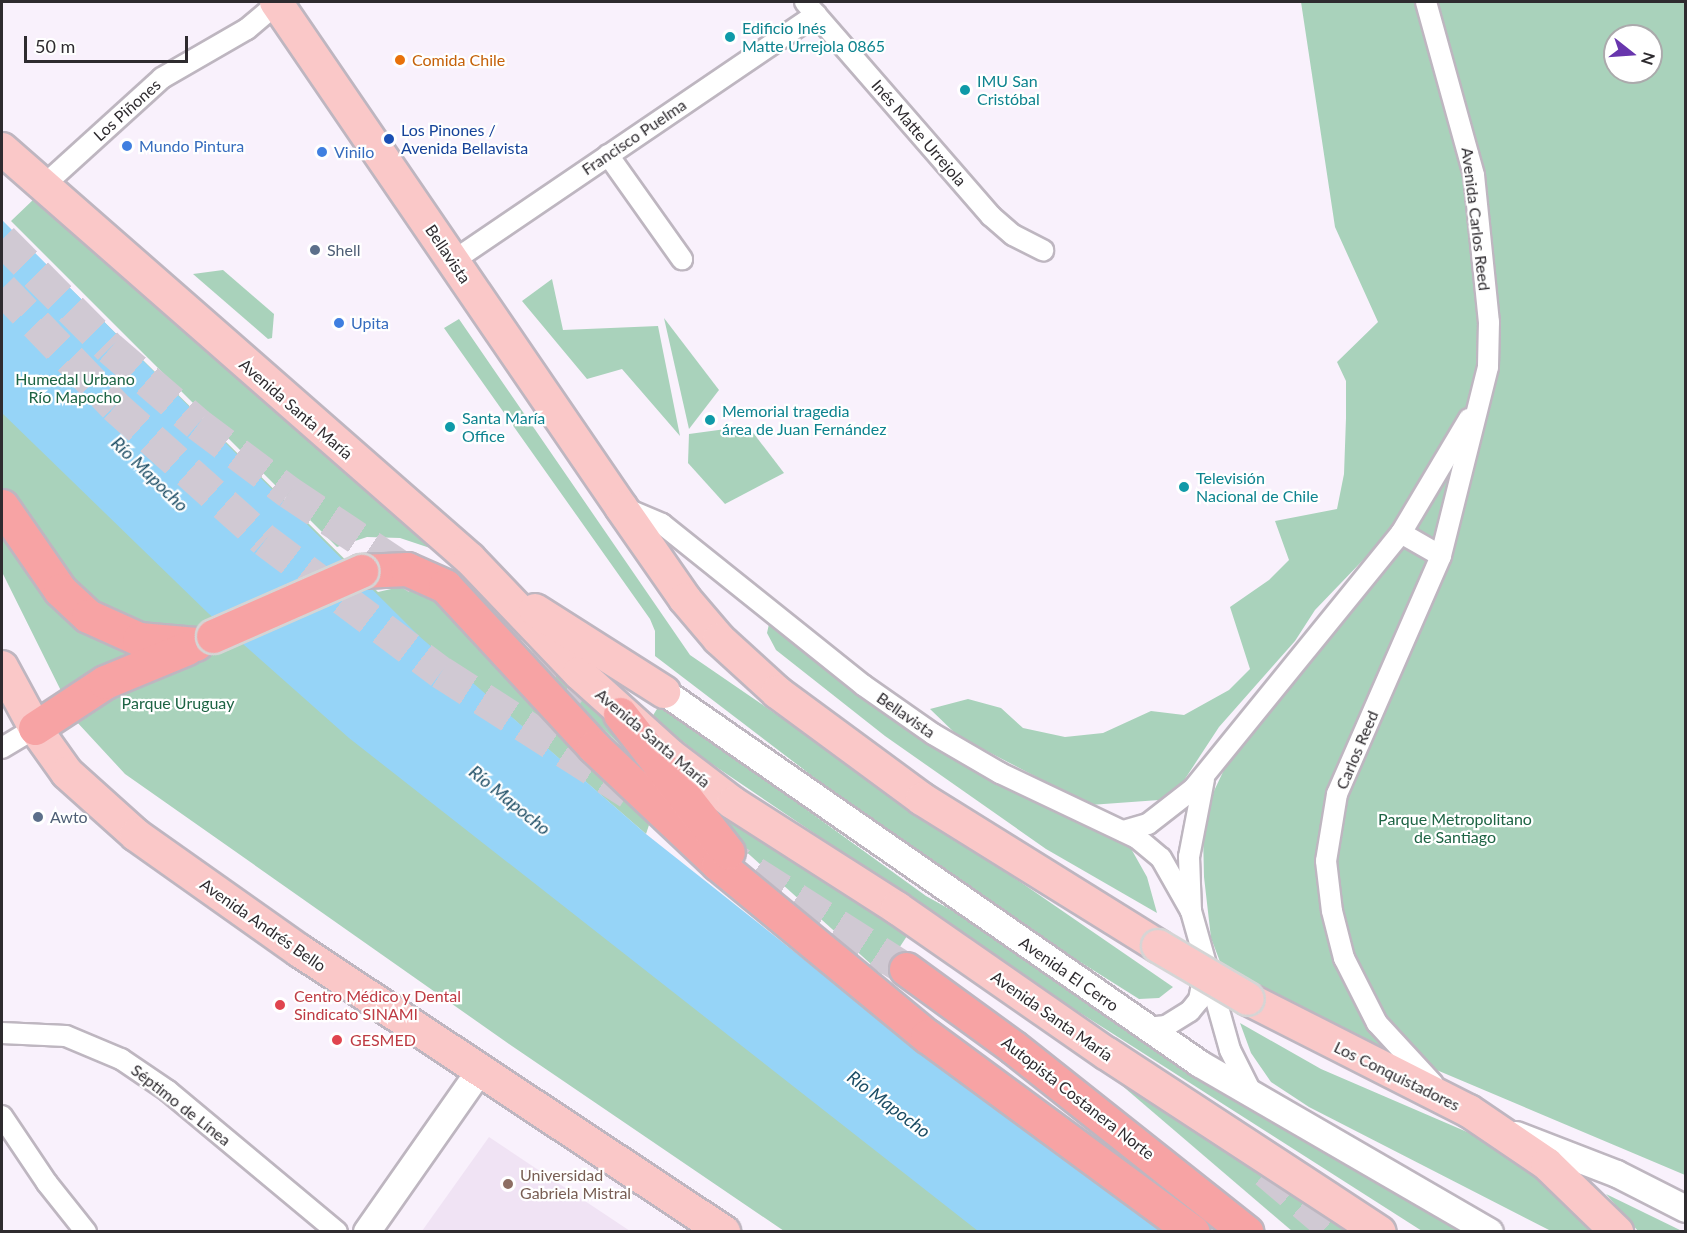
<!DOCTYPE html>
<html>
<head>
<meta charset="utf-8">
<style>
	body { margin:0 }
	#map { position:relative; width:1687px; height:1233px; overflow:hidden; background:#f9f1fc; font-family:Lato,sans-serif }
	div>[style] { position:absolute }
	.built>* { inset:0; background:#f0e3f4 }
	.green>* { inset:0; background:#a9d2bb }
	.water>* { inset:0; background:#96d4f7 }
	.motorway-tunnel>* { height:33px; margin-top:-16.5px; transform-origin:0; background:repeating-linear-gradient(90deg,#d0c9d3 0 33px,transparent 0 49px) }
	.roads { filter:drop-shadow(2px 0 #beb6c0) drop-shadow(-2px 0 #beb6c0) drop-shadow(0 2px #beb6c0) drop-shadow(0 -2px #beb6c0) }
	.minor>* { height:20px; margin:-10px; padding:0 10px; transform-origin:10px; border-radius:10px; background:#fff }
	.tertiary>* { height:26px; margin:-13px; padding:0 13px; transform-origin:13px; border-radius:13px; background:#fff }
	.primary>* { height:32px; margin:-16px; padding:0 16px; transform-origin:16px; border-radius:16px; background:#fac8c8 }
	.motorway>* { height:33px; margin:-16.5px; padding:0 16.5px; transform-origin:16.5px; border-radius:16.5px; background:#f7a3a4 }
	.bridges { filter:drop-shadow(2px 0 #d5d5d5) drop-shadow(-2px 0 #d5d5d5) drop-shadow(0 2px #d5d5d5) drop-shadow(0 -2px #d5d5d5) }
	.primary-bridge>* { height:32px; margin:-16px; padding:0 16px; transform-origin:16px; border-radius:16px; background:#fac8c8 }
	.motorway-bridge>* { height:33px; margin:-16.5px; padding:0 16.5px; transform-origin:16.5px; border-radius:16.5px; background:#f7a3a4 }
	.dots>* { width:16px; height:16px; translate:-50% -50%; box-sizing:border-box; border:3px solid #fff; border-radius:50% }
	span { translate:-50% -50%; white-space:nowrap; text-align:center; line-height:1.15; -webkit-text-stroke:4.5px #fff; paint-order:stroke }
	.culture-label { font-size:16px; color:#0d838f }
	.left { translate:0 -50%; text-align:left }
	.food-label { font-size:16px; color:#c56008 }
	.street-label { font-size:16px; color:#2e2b2f }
	.transit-label { font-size:16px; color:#164399 }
	.shop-label { font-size:16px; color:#366cbe }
	.service-label { font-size:16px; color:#4e5e75 }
	.park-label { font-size:16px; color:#1d6444 }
	.health-label { font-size:16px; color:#be3a42 }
	.education-label { font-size:16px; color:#785e54 }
	.water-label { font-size:18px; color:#1c4d65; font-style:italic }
	.frame { position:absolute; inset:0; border:3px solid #2e2b2f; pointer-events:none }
	.north { position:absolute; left:1603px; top:24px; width:60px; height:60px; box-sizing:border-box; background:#fff; border:2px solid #abaaac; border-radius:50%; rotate:107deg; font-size:16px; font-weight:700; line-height:24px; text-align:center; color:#2e2b2f }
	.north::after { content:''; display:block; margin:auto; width:21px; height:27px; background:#6836ad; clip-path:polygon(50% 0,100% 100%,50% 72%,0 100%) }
	.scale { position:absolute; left:24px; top:36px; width:164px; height:27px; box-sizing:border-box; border:3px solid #2e2b2f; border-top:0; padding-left:8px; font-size:18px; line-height:21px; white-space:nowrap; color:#2e2b2f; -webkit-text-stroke:4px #fff; paint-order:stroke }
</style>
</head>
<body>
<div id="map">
	<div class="built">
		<i style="clip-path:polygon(489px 1137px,630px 1231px,422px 1231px)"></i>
	</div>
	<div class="green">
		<i style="clip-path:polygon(evenodd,1301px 2px,1685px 2px,1685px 1175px,1285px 1006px,1222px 967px,1211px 938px,1204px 877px,1203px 833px,1214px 791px,1246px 723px,1365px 558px,1315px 610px,1295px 641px,1219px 727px,1181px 785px,1159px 800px,1090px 805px,958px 736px,930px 709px,968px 699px,1001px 708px,1023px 728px,1065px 737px,1103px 733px,1151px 711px,1184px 715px,1229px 690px,1250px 669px,1230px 607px,1269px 580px,1289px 560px,1275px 521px,1337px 509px,1344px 474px,1346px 418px,1346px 381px,1337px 362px,1378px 322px,1335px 227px,1301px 2px,1615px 36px,1651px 36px,1651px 72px,1615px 72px,1615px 36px)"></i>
		<i style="clip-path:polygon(35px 198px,448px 554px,400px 538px,367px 537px,337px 547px,11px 221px)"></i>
		<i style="clip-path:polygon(2px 221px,378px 592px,400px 587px,436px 598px,625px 789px,649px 825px,646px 834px,435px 651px,585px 800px,1173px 1231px,784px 1231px,509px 1044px,125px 774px,76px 721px,2px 572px)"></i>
		<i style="clip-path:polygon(223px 270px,274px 314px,272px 338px,268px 339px,193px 274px)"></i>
		<i style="clip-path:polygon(552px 279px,563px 330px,658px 326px,680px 436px,622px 369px,587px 379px,522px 301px)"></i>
		<i style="clip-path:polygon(664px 318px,719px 390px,689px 429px)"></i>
		<i style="clip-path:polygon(459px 319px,690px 655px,1173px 987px,1159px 998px,1139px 999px,1031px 931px,879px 827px,655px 656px,655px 631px,650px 619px,444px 328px)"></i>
		<i style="clip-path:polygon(748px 426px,784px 473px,725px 504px,688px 463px,689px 434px)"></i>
		<i style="clip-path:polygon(479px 586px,578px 688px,648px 772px,566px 693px)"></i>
		<i style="clip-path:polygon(769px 624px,784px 629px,889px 713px,970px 767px,1129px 845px,1147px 877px,1157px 913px,1046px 849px,885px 736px,776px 650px,767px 633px)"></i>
		<i style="clip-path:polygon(660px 704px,926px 896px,978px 925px,1150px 1048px,1466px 1231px,1422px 1231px,1074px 1009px,706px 760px,652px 717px)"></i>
		<i style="clip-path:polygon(708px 802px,907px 936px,882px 974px,702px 812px)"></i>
		<i style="clip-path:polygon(1240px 1023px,1321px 1069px,1495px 1144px,1542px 1175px,1598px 1231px,1551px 1231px,1309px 1107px,1271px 1082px,1251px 1053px)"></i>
		<i style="clip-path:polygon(1119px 1083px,1259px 1172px,1348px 1231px,1292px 1231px)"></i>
		<i style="clip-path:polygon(1606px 1194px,1682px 1231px,1638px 1231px)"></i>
	</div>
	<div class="water">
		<i style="clip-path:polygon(2px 220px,419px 636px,646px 834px,888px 1026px,993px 1097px,1172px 1231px,978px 1231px,349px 738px,208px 613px,2px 413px)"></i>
	</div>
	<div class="motorway-tunnel">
		<i style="left:2px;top:239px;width:153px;rotate:45.3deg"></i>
		<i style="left:110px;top:348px;width:116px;rotate:40.8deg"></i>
		<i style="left:198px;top:424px;width:114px;rotate:36.8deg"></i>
		<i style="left:289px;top:492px;width:155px;rotate:33.7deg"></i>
		<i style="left:2px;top:288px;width:163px;rotate:46.2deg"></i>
		<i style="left:115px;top:406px;width:201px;rotate:41.8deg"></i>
		<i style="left:265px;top:540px;width:220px;rotate:36.9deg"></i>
		<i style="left:441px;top:672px;width:223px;rotate:32.6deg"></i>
		<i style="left:491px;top:626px;width:117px;rotate:33.8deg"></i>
		<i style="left:713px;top:846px;width:229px;rotate:32.5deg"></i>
		<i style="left:1266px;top:1171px;width:94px;rotate:40.3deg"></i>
	</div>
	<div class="roads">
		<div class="minor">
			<i style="left:805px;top:2px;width:284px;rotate:49deg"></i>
			<i style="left:991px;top:216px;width:29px;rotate:41deg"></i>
			<i style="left:1013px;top:235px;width:34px;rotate:27deg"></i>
			<i style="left:1426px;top:2px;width:180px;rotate:74.5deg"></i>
			<i style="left:1474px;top:175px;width:148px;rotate:84.2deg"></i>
			<i style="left:1489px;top:322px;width:45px;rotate:91.3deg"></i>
			<i style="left:1488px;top:367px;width:195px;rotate:104deg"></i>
			<i style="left:1441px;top:556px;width:260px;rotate:113.6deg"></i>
			<i style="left:1337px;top:794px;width:68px;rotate:99.3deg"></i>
			<i style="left:1326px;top:861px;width:50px;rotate:83.2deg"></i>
			<i style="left:1332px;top:911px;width:49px;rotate:75.7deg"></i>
			<i style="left:1344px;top:958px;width:73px;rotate:63.1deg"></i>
			<i style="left:1377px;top:1023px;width:83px;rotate:47.4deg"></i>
			<i style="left:608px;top:155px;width:128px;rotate:54.6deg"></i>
			<i style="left:42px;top:187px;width:162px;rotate:-42.2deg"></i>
			<i style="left:162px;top:78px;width:98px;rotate:-30deg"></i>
			<i style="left:247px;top:29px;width:42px;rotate:-40.2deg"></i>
			<i style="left:453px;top:261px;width:439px;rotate:-34.2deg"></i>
			<i style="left:622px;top:507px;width:43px;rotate:23deg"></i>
			<i style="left:662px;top:524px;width:258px;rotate:38.7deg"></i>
			<i style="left:863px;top:685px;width:85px;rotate:35deg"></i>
			<i style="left:933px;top:734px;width:78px;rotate:30.2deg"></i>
			<i style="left:1000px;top:773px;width:152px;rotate:25.4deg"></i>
			<i style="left:1137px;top:838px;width:31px;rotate:40deg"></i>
			<i style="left:1161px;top:858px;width:61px;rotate:60.5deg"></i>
			<i style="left:1401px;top:533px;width:46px;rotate:29.9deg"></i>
			<i style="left:2px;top:748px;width:39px;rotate:-31deg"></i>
			<i style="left:1204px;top:779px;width:79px;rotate:100.9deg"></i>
			<i style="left:1189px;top:857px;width:54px;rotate:87.9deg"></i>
			<i style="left:1191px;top:911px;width:144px;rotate:74.3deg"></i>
			<i style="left:1230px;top:1050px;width:49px;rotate:63.4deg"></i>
			<i style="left:1123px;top:831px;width:26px;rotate:-16deg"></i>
			<i style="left:1148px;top:824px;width:57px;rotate:-37.9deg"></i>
			<i style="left:1193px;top:789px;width:330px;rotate:-50.9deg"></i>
			<i style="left:1401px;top:533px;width:133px;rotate:-59.2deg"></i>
			<i style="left:1147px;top:1028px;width:19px;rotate:-6deg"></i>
			<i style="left:1166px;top:1026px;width:28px;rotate:-32deg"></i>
			<i style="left:1190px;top:1011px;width:14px;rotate:-51deg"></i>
			<i style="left:1199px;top:1000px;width:25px;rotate:-79deg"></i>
			<i style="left:2px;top:1033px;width:64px;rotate:2.7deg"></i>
			<i style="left:66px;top:1036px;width:60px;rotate:22.7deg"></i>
			<i style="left:121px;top:1059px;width:57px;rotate:34.2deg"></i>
			<i style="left:168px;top:1091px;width:220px;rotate:39.8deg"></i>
			<i style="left:2px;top:1116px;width:81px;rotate:56.1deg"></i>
			<i style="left:47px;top:1183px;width:63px;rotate:51.5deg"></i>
		</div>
		<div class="tertiary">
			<i style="left:664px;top:692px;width:652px;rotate:34.76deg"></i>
			<i style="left:1200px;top:1064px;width:335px;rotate:30.1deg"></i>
			<i style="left:1516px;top:1135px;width:108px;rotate:21.1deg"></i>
			<i style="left:1617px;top:1174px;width:77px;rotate:26.9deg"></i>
			<i style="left:367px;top:1232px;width:199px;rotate:-55deg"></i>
		</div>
		<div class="primary">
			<i style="left:276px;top:2px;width:612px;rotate:55.66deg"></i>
			<i style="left:621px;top:507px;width:112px;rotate:55.2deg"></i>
			<i style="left:685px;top:599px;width:52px;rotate:49.6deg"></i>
			<i style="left:719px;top:639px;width:79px;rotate:42.4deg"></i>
			<i style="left:777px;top:692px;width:180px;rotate:36.4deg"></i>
			<i style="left:922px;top:799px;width:278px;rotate:31.9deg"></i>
			<i style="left:2px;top:149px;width:622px;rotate:41.22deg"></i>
			<i style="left:470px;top:559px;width:158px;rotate:46.3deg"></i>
			<i style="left:579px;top:673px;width:122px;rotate:42deg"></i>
			<i style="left:670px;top:755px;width:79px;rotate:37.3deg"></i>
			<i style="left:733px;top:803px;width:195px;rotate:32.6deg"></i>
			<i style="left:897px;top:908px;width:254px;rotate:34.8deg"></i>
			<i style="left:1106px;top:1053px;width:327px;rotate:33.2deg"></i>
			<i style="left:535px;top:610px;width:153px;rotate:32.4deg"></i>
			<i style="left:2px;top:667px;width:69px;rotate:61.6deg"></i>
			<i style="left:35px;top:728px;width:55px;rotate:54.6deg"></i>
			<i style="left:67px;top:773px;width:93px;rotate:41.9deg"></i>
			<i style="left:136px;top:835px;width:201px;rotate:35.3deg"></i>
			<i style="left:300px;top:951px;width:509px;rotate:33.53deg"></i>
			<i style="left:1248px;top:999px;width:248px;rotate:26.9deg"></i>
			<i style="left:1469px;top:1111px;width:94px;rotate:34.2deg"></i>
			<i style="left:1547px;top:1164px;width:98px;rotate:44.2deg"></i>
		</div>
		<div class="motorway">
			<i style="left:2px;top:506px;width:102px;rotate:55.4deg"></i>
			<i style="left:60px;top:590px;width:38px;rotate:43deg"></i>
			<i style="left:88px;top:616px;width:56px;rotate:24.3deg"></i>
			<i style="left:139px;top:639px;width:57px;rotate:5deg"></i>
			<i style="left:361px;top:571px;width:46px;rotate:-2.5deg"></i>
			<i style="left:407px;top:569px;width:42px;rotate:24.1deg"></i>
			<i style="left:445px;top:586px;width:219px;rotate:47.2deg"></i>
			<i style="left:594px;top:747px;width:170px;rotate:43.3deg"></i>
			<i style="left:718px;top:864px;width:271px;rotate:39.5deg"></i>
			<i style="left:927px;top:1036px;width:330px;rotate:36.4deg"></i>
			<i style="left:620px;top:714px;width:175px;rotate:52deg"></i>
			<i style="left:35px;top:728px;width:84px;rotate:-33.3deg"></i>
			<i style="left:105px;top:682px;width:89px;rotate:-22.5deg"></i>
			<i style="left:906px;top:969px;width:132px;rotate:36.1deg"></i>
			<i style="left:1013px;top:1047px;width:298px;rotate:38.4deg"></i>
		</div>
	</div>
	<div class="bridges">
		<div class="primary-bridge">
			<i style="left:1158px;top:946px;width:104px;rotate:30.5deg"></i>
		</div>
		<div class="motorway-bridge">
			<i style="left:213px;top:636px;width:162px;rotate:-23.7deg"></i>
		</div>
	</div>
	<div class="dots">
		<i style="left:730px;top:37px;background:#0f9aa8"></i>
		<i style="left:400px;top:60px;background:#e8710a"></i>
		<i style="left:965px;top:90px;background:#0f9aa8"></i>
		<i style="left:389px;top:139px;background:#1a4fb4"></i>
		<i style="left:127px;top:146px;background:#3f7fe0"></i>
		<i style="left:322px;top:152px;background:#3f7fe0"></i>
		<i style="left:315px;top:250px;background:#5c6f8a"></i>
		<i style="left:339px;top:323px;background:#3f7fe0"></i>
		<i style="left:710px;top:420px;background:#0f9aa8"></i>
		<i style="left:450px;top:427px;background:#0f9aa8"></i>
		<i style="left:1184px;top:487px;background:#0f9aa8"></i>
		<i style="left:38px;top:817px;background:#5c6f8a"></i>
		<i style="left:280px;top:1005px;background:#e0444e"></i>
		<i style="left:337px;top:1040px;background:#e0444e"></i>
		<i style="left:508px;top:1184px;background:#8d6e63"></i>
	</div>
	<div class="culture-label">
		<span class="left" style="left:742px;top:37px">Edificio Inés<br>Matte Urrejola 0865</span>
		<span class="left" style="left:977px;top:90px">IMU San<br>Cristóbal</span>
		<span class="left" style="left:722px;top:420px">Memorial tragedia<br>área de Juan Fernández</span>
		<span class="left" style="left:462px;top:427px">Santa María<br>Office</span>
		<span class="left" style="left:1196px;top:487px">Televisión<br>Nacional de Chile</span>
	</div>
	<div class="food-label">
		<span class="left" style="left:412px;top:60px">Comida Chile</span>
	</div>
	<div class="street-label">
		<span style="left:127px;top:110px;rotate:-42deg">Los Piñones</span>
		<span style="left:919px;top:133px;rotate:49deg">Inés Matte Urrejola</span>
		<span style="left:634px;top:137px;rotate:-34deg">Francisco Puelma</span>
		<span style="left:1476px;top:219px;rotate:83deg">Avenida Carlos Reed</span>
		<span style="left:448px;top:254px;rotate:56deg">Bellavista</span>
		<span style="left:296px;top:409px;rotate:41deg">Avenida Santa María</span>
		<span style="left:906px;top:715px;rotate:35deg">Bellavista</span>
		<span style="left:653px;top:738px;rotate:40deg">Avenida Santa María</span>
		<span style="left:1357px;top:750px;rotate:-67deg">Carlos Reed</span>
		<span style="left:263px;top:925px;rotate:35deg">Avenida Andrés Bello</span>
		<span style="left:1069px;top:974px;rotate:35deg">Avenida El Cerro</span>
		<span style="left:1052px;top:1016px;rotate:35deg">Avenida Santa María</span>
		<span style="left:1397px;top:1076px;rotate:26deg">Los Conquistadores</span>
		<span style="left:1078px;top:1098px;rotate:38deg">Autopista Costanera Norte</span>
		<span style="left:181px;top:1105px;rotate:38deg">Séptimo de Línea</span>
	</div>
	<div class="transit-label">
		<span class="left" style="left:401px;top:139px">Los Pinones /<br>Avenida Bellavista</span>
	</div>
	<div class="shop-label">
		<span class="left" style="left:139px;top:146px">Mundo Pintura</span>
		<span class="left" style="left:334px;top:152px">Vinilo</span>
		<span class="left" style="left:351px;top:323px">Upita</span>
	</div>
	<div class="service-label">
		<span class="left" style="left:327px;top:250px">Shell</span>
		<span class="left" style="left:50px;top:817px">Awto</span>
	</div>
	<div class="park-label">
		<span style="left:75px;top:388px">Humedal Urbano<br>Río Mapocho</span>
		<span style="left:178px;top:703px">Parque Uruguay</span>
		<span style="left:1455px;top:828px">Parque Metropolitano<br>de Santiago</span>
	</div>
	<div class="health-label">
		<span class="left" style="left:294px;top:1005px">Centro Médico y Dental<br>Sindicato SINAMI</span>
		<span class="left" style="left:350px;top:1040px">GESMED</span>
	</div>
	<div class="education-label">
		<span class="left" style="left:520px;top:1184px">Universidad<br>Gabriela Mistral</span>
	</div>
	<div class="water-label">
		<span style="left:150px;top:474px;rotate:44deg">Río Mapocho</span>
		<span style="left:510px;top:800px;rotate:39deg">Río Mapocho</span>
		<span style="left:889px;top:1104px;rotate:37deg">Río Mapocho</span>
	</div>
	<div class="frame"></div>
	<div class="north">N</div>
	<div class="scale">50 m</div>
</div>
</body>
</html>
